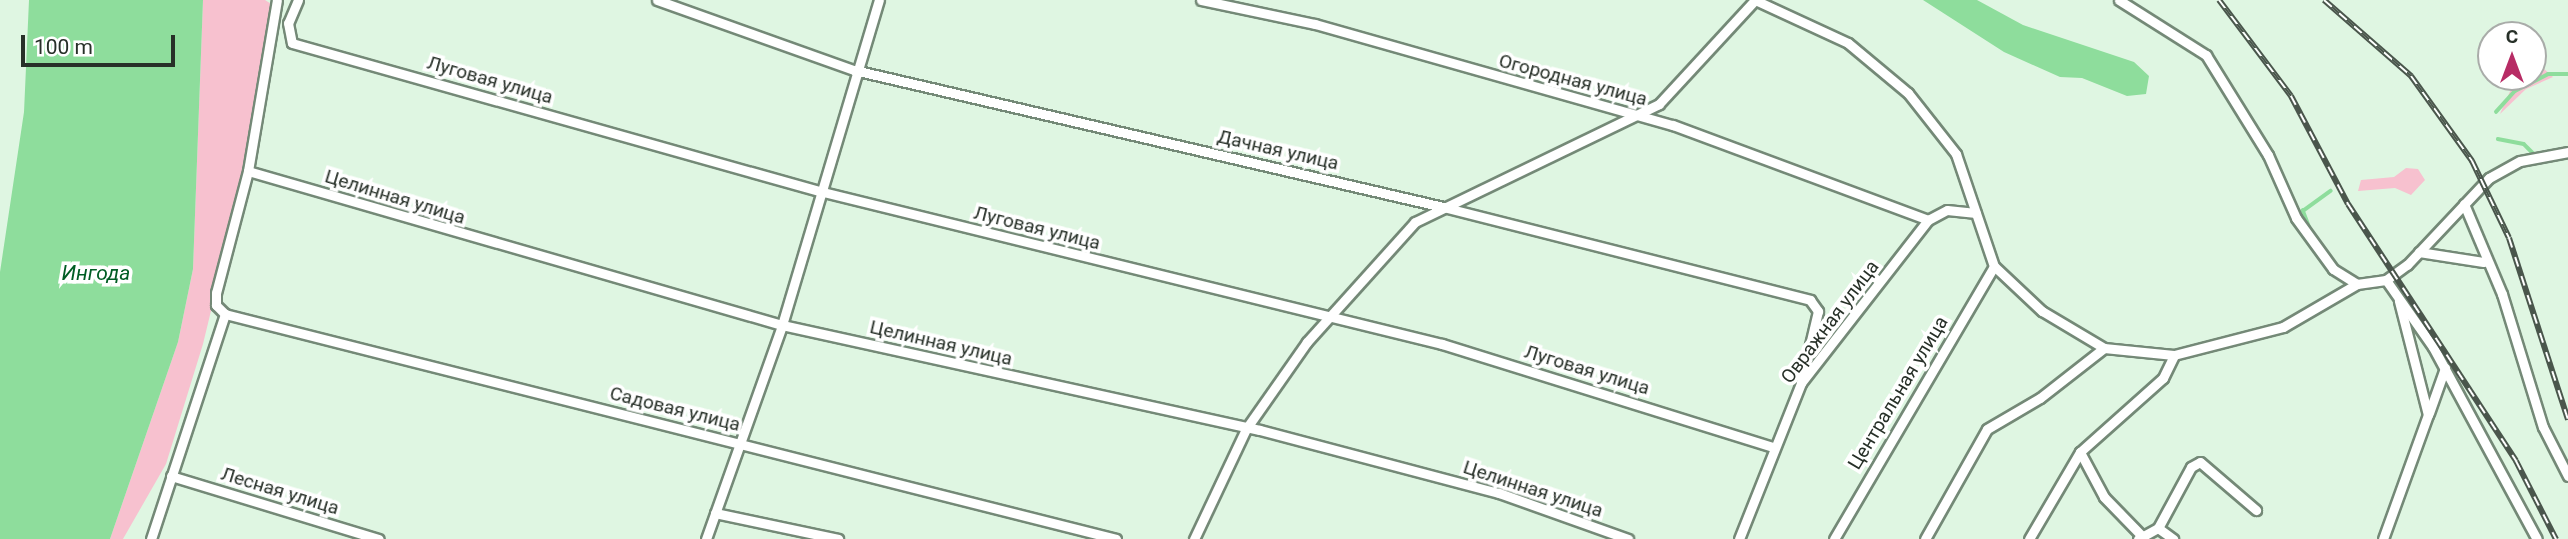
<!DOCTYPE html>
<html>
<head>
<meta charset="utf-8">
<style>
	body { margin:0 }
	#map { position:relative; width:2568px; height:539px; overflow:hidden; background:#dff6e2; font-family:Roboto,sans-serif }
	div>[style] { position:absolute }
	.green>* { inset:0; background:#f7c1cf }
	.water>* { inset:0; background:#8edd9c }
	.stream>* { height:3.5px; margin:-1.75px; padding:0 1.75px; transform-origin:1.75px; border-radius:1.75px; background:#8edd9c }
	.roads { filter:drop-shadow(2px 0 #748977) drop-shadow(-2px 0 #748977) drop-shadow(0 2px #748977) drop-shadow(0 -2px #748977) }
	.street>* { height:9px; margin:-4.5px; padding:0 4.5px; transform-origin:4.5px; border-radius:4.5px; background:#fff }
	.rail>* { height:6px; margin-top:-3px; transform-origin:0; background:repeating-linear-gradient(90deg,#fff 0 10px,#4a564c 0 20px); box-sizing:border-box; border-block:2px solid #4a564c }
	span { translate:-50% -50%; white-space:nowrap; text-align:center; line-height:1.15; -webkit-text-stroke:7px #fff; paint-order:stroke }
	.street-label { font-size:19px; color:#273028 }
	.water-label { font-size:21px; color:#005d24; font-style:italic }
	.north { position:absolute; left:2477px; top:21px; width:70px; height:70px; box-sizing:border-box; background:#fff; border:2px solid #a9aca9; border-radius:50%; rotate:0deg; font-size:19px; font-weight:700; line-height:28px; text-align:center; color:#273028 }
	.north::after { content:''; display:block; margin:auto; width:24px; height:32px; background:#b72c65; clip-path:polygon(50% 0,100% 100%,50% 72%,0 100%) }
	.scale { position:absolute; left:21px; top:35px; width:154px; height:32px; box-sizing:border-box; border:4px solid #273028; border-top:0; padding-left:9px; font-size:21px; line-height:24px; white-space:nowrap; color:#273028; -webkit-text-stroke:5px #fff; paint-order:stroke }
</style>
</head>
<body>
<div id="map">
	<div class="green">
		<i style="clip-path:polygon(203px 0,265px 0,276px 7px,264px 91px,203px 344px,166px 464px,123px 539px,110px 539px,178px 342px,193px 269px)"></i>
		<i style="clip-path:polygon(2543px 68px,2553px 77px,2526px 89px,2500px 114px,2515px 80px)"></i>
		<i style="clip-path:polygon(2406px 168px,2418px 169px,2425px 180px,2411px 195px,2395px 188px,2358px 191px,2361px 180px,2394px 177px)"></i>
	</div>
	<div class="water">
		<i style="clip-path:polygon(29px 0,203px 0,193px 269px,178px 342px,110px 539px,0 539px,0 272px,24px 112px)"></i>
		<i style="clip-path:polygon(1923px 0,1977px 0,2023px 25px,2134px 62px,2149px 76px,2146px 94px,2127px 96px,2082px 78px,2060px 77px,2004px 52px)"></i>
	</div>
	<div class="stream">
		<i style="left:2496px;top:112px;width:28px;rotate:-48deg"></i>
		<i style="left:2515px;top:91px;width:37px;rotate:-27deg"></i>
		<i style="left:2548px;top:74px;width:20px"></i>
		<i style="left:2498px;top:139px;width:26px;rotate:11deg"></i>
		<i style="left:2524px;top:144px;width:13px;rotate:45deg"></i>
		<i style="left:2312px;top:235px;width:26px;rotate:-111deg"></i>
		<i style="left:2303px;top:211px;width:34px;rotate:-36deg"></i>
	</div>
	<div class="roads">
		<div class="street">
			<i style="left:298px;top:0;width:25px;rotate:113deg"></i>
			<i style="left:288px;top:23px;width:20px;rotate:79deg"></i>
			<i style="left:292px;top:43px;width:547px;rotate:15.69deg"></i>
			<i style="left:819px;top:191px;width:642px;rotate:13.8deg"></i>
			<i style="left:1442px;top:344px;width:347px;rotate:17.3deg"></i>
			<i style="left:657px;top:0;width:209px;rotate:19.6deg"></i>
			<i style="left:854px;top:70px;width:605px;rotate:13.09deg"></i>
			<i style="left:1443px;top:207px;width:379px;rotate:14.2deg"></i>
			<i style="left:1810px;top:300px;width:14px;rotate:54deg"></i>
			<i style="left:1818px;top:311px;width:74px;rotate:103.3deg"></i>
			<i style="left:1201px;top:0;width:116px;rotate:11.9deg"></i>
			<i style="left:1315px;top:24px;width:372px;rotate:15.8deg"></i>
			<i style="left:1673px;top:125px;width:272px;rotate:20.4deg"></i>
			<i style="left:1755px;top:0;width:102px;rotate:24.8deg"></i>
			<i style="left:1848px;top:43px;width:78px;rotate:39.8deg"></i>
			<i style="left:1908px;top:93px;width:78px;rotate:51.8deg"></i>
			<i style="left:1956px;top:154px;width:118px;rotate:71.3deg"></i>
			<i style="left:1994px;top:266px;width:66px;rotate:43.2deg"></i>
			<i style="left:2042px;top:311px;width:72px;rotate:30.8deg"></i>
			<i style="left:2104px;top:348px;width:70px;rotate:5.7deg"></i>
			<i style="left:2174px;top:355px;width:113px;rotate:-14.4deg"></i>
			<i style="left:2283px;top:327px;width:86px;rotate:-30.2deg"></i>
			<i style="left:2357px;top:284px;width:29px;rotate:-8deg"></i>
			<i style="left:2386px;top:280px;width:26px;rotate:-36deg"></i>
			<i style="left:2407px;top:265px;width:120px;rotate:-46.7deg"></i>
			<i style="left:2489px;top:178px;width:35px;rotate:-29deg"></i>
			<i style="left:2520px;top:161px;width:49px;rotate:-10.6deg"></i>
			<i style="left:2119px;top:0;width:103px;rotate:32.3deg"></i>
			<i style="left:2206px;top:55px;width:118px;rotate:58.2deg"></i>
			<i style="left:2268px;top:155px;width:69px;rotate:66deg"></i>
			<i style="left:2296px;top:218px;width:63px;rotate:54deg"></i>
			<i style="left:2333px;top:269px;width:28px;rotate:32deg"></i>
			<i style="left:248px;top:171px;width:556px;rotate:16.09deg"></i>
			<i style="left:782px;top:325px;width:489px;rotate:12.4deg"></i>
			<i style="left:1260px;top:430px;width:247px;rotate:14.8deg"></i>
			<i style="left:1499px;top:493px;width:137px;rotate:19.6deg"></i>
			<i style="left:2464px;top:204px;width:98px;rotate:67.1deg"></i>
			<i style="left:2502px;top:294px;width:139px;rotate:72.9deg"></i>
			<i style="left:2543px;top:427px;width:55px;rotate:63deg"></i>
			<i style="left:2419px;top:252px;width:65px;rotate:8.9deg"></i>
			<i style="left:2386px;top:280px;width:82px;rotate:55deg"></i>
			<i style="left:2433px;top:347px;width:218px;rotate:61.6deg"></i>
			<i style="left:225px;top:314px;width:919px;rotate:14.17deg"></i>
			<i style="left:2429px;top:413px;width:48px;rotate:-70.4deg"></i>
			<i style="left:2080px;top:452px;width:51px;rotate:61.9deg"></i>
			<i style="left:2104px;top:497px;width:53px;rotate:45.8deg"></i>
			<i style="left:171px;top:476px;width:217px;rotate:16.9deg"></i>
			<i style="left:715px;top:513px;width:126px;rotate:11.9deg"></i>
			<i style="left:2158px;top:528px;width:19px;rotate:36deg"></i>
			<i style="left:151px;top:539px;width:237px;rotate:-71.8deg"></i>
			<i style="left:225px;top:314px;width:13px;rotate:-135deg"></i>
			<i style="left:216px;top:305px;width:12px;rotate:-90deg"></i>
			<i style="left:216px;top:293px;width:126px;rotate:-75.3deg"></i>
			<i style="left:248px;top:171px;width:173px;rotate:-80.4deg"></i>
			<i style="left:706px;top:539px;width:227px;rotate:-70.4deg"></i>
			<i style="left:782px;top:325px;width:339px;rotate:-73.4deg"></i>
			<i style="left:1194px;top:539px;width:122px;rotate:-64.7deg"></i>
			<i style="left:1246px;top:429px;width:106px;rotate:-55deg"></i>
			<i style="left:1307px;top:342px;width:161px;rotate:-48deg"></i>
			<i style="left:1415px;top:222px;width:271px;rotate:-25.8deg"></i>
			<i style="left:1659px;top:104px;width:142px;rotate:-47.3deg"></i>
			<i style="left:1739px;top:539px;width:168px;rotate:-68.3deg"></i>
			<i style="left:1801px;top:383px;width:207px;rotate:-52.1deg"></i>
			<i style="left:1928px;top:220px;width:21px;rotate:-28deg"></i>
			<i style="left:1947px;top:210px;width:29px;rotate:6deg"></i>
			<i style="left:1834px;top:539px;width:316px;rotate:-59.6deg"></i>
			<i style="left:1925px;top:539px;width:126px;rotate:-60.6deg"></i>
			<i style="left:1987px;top:429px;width:61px;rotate:-30.3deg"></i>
			<i style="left:2040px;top:398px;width:81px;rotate:-38deg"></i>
			<i style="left:2029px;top:539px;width:101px;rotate:-59.6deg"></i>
			<i style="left:2080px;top:452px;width:111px;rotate:-41.7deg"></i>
			<i style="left:2163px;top:378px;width:25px;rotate:-64deg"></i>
			<i style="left:2138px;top:539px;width:23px;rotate:-29deg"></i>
			<i style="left:2158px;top:528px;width:69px;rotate:-61.6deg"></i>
			<i style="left:2191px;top:467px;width:10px;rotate:-29deg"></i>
			<i style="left:2200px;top:462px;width:74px;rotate:40.6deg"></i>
			<i style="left:2383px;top:539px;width:132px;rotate:-70.1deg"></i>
			<i style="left:2428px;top:415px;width:118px;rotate:-104.3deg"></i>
		</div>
	</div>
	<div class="rail">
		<i style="left:2219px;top:0;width:120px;rotate:53.1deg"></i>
		<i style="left:2291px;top:96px;width:122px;rotate:62.2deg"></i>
		<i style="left:2348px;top:204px;width:307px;rotate:56.8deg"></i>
		<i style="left:2516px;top:461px;width:88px;rotate:62.9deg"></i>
		<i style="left:2324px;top:0;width:116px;rotate:41.1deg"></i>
		<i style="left:2411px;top:76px;width:105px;rotate:54.3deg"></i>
		<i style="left:2472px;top:161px;width:85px;rotate:64.3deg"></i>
		<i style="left:2509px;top:238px;width:191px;rotate:72deg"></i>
	</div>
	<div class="street-label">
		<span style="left:490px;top:80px;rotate:16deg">Луговая улица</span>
		<span style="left:1573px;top:80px;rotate:15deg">Огородная улица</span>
		<span style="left:1278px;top:150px;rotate:13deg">Дачная улица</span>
		<span style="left:395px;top:197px;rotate:17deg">Целинная улица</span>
		<span style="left:1037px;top:228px;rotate:14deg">Луговая улица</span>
		<span style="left:1830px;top:322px;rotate:-53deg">Овражная улица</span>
		<span style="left:941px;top:343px;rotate:13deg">Целинная улица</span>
		<span style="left:1587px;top:370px;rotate:17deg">Луговая улица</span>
		<span style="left:1898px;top:393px;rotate:-59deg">Центральная улица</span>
		<span style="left:675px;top:409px;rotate:14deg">Садовая улица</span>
		<span style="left:1533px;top:489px;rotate:18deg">Целинная улица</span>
		<span style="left:280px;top:491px;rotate:17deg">Лесная улица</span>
	</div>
	<div class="water-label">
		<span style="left:96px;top:273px">Ингода</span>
	</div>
	<div class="north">С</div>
	<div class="scale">100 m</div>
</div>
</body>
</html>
